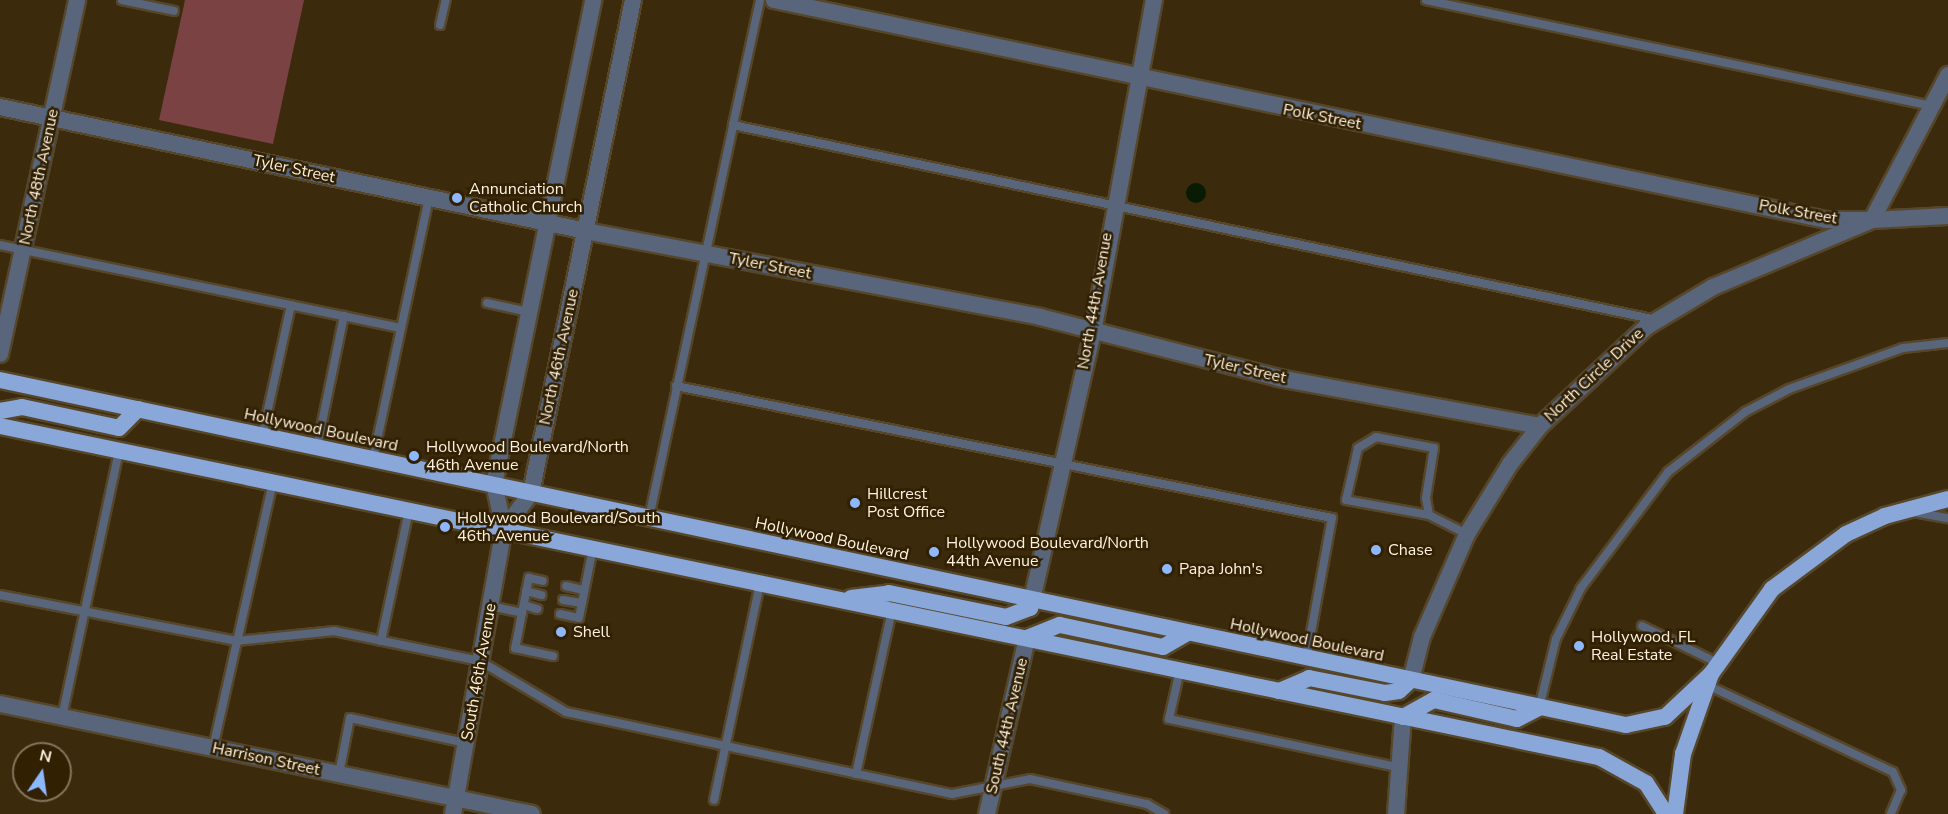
<!DOCTYPE html>
<html>
<head>
<meta charset="utf-8">
<style>
	body { margin:0 }
	#map { position:relative; width:1948px; height:814px; overflow:hidden; background:#3b2a0c; font-family:"Nunito Sans",sans-serif }
	div>[style] { position:absolute }
	.green>* { inset:0; background:#7b4243 }
	.water>* { inset:0; background:#081c04 }
	.round { border-radius:50% }
	.roads { filter:drop-shadow(2px 0 #56462a) drop-shadow(-2px 0 #56462a) drop-shadow(0 2px #56462a) drop-shadow(0 -2px #56462a) }
	.service>* { height:8px; margin:-4px; padding:0 4px; transform-origin:4px; border-radius:4px; background:#58657b }
	.minor>* { height:16px; margin:-8px; padding:0 8px; transform-origin:8px; border-radius:8px; background:#58657b }
	.tertiary>* { height:16px; margin:-8px; padding:0 8px; transform-origin:8px; border-radius:8px; background:#58657b }
	.trunk>* { height:16px; margin:-8px; padding:0 8px; transform-origin:8px; border-radius:8px; background:#89a7d8 }
	.dots>* { width:16px; height:16px; translate:-50% -50%; box-sizing:border-box; border:3px solid #312002; border-radius:50% }
	span { translate:-50% -50%; white-space:nowrap; text-align:center; line-height:1.15; -webkit-text-stroke:5px #312002; paint-order:stroke }
	.street-label { font-size:16px; color:#fdf2e1 }
	.poi-label { font-size:16px; color:#fdf2e1 }
	.left { translate:0 -50%; text-align:left }
	.north { position:absolute; left:12px; top:742px; width:60px; height:60px; box-sizing:border-box; background:#312002; border:2px solid #83745b; border-radius:50%; rotate:13deg; font-size:16px; font-weight:700; line-height:24px; text-align:center; color:#fdf2e1 }
	.north::after { content:''; display:block; margin:auto; width:21px; height:27px; background:#8eb8fd; clip-path:polygon(50% 0,100% 100%,50% 72%,0 100%) }
</style>
</head>
<body>
<div id="map">
	<div class="green">
		<i style="clip-path:polygon(185px 0,304px 0,273px 144px,159px 120px)"></i>
	</div>
	<div class="water">
		<i class="round" style="left:1186px;top:183px;width:20px;height:20px"></i>
	</div>
	<div class="roads">
		<div class="service">
			<i style="left:122px;top:0;width:53px;rotate:11.9deg"></i>
			<i style="left:760px;top:0;width:128px;rotate:102.2deg"></i>
			<i style="left:733px;top:125px;width:944px;rotate:11.92deg"></i>
			<i style="left:1426px;top:0;width:517px;rotate:11.83deg"></i>
			<i style="left:440px;top:25px;width:26px;rotate:-77deg"></i>
			<i style="left:0;top:245px;width:409px;rotate:11.7deg"></i>
			<i style="left:487px;top:303px;width:43px;rotate:12.1deg"></i>
			<i style="left:676px;top:386px;width:669px;rotate:11.38deg"></i>
			<i style="left:1332px;top:518px;width:143px;rotate:100.4deg"></i>
			<i style="left:262px;top:436px;width:134px;rotate:-77.5deg"></i>
			<i style="left:317px;top:447px;width:134px;rotate:-78.4deg"></i>
			<i style="left:373px;top:459px;width:268px;rotate:-77.9deg"></i>
			<i style="left:1913px;top:512px;width:36px;rotate:10deg"></i>
			<i style="left:1429px;top:515px;width:84px;rotate:-169.8deg"></i>
			<i style="left:1346px;top:500px;width:53px;rotate:-77deg"></i>
			<i style="left:1358px;top:448px;width:21px;rotate:-31deg"></i>
			<i style="left:1376px;top:437px;width:59px;rotate:10.7deg"></i>
			<i style="left:1434px;top:448px;width:51px;rotate:99.1deg"></i>
			<i style="left:1426px;top:498px;width:17px;rotate:80deg"></i>
			<i style="left:1429px;top:515px;width:42px;rotate:26.6deg"></i>
			<i style="left:649px;top:518px;width:402px;rotate:-77.9deg"></i>
			<i style="left:566px;top:586px;width:18px;rotate:13deg"></i>
			<i style="left:526px;top:591px;width:16px;rotate:15deg"></i>
			<i style="left:0;top:595px;width:240px;rotate:11deg"></i>
			<i style="left:236px;top:641px;width:99px;rotate:-5.8deg"></i>
			<i style="left:334px;top:631px;width:149px;rotate:11.6deg"></i>
			<i style="left:480px;top:661px;width:100px;rotate:30.7deg"></i>
			<i style="left:566px;top:712px;width:395px;rotate:12deg"></i>
			<i style="left:952px;top:794px;width:79px;rotate:-10.9deg"></i>
			<i style="left:1030px;top:779px;width:120px;rotate:12.1deg"></i>
			<i style="left:1147px;top:804px;width:20px;rotate:30deg"></i>
			<i style="left:563px;top:600px;width:19px;rotate:9deg"></i>
			<i style="left:524px;top:605px;width:14px;rotate:17deg"></i>
			<i style="left:490px;top:606px;width:33px;rotate:12deg"></i>
			<i style="left:522px;top:613px;width:36px;rotate:101deg"></i>
			<i style="left:515px;top:648px;width:39px;rotate:12deg"></i>
			<i style="left:522px;top:613px;width:36px;rotate:-79deg"></i>
			<i style="left:529px;top:578px;width:14px;rotate:12deg"></i>
			<i style="left:560px;top:614px;width:19px;rotate:12deg"></i>
			<i style="left:579px;top:618px;width:71px;rotate:-78.7deg"></i>
			<i style="left:1642px;top:626px;width:85px;rotate:26deg"></i>
			<i style="left:381px;top:641px;width:134px;rotate:-77.9deg"></i>
			<i style="left:1180px;top:670px;width:50px;rotate:102.7deg"></i>
			<i style="left:1169px;top:719px;width:233px;rotate:11.9deg"></i>
			<i style="left:1707px;top:685px;width:205px;rotate:25.1deg"></i>
			<i style="left:1893px;top:772px;width:20px;rotate:66deg"></i>
			<i style="left:1901px;top:790px;width:26px;rotate:113deg"></i>
			<i style="left:1539px;top:708px;width:71px;rotate:-76.2deg"></i>
			<i style="left:1556px;top:639px;width:57px;rotate:-63.9deg"></i>
			<i style="left:1581px;top:588px;width:145px;rotate:-53.1deg"></i>
			<i style="left:1668px;top:472px;width:98px;rotate:-37.9deg"></i>
			<i style="left:1745px;top:412px;width:50px;rotate:-27.6deg"></i>
			<i style="left:1789px;top:389px;width:121px;rotate:-19.8deg"></i>
			<i style="left:1903px;top:348px;width:45px;rotate:-6.3deg"></i>
			<i style="left:62px;top:717px;width:273px;rotate:-77.9deg"></i>
			<i style="left:213px;top:748px;width:273px;rotate:-77.3deg"></i>
			<i style="left:339px;top:774px;width:57px;rotate:-78.9deg"></i>
			<i style="left:350px;top:718px;width:119px;rotate:12.2deg"></i>
			<i style="left:856px;top:774px;width:168px;rotate:-77.6deg"></i>
			<i style="left:714px;top:800px;width:222px;rotate:-78deg"></i>
		</div>
		<div class="minor">
			<i style="left:774px;top:0;width:1075px;rotate:11.81deg"></i>
			<i style="left:1826px;top:220px;width:46px"></i>
			<i style="left:1872px;top:220px;width:164px;rotate:-62.3deg"></i>
			<i style="left:0;top:107px;width:599px;rotate:11.95deg"></i>
			<i style="left:586px;top:231px;width:462px;rotate:10.7deg"></i>
			<i style="left:1040px;top:317px;width:247px;rotate:14.3deg"></i>
			<i style="left:1279px;top:378px;width:265px;rotate:10.4deg"></i>
			<i style="left:0;top:354px;width:362px;rotate:-77.7deg"></i>
			<i style="left:1032px;top:600px;width:275px;rotate:-77.2deg"></i>
			<i style="left:1093px;top:332px;width:338px;rotate:-79.6deg"></i>
			<i style="left:1411px;top:680px;width:44px;rotate:-75.7deg"></i>
			<i style="left:1422px;top:637px;width:112px;rotate:-66.4deg"></i>
			<i style="left:1467px;top:534px;width:82px;rotate:-58.4deg"></i>
			<i style="left:1510px;top:464px;width:48px;rotate:-51.7deg"></i>
			<i style="left:1540px;top:426px;width:145px;rotate:-43deg"></i>
			<i style="left:1646px;top:327px;width:78px;rotate:-30.8deg"></i>
			<i style="left:1713px;top:287px;width:173px;rotate:-22.8deg"></i>
			<i style="left:1872px;top:220px;width:76px;rotate:-3deg"></i>
			<i style="left:0;top:704px;width:543px;rotate:11.68deg"></i>
			<i style="left:987px;top:814px;width:180px;rotate:-77.2deg"></i>
			<i style="left:1396px;top:814px;width:97px;rotate:-85.9deg"></i>
		</div>
		<div class="tertiary">
			<i style="left:504px;top:529px;width:45px;rotate:-53.1deg"></i>
			<i style="left:531px;top:493px;width:503px;rotate:-78.31deg"></i>
			<i style="left:453px;top:814px;width:290px;rotate:-79.9deg"></i>
			<i style="left:504px;top:529px;width:46px;rotate:-102.5deg"></i>
			<i style="left:494px;top:484px;width:494px;rotate:-78.4deg"></i>
		</div>
		<div class="trunk">
			<i style="left:0;top:380px;width:1662px;rotate:11.98deg"></i>
			<i style="left:1626px;top:725px;width:40px;rotate:-12deg"></i>
			<i style="left:1665px;top:717px;width:63px;rotate:-43.1deg"></i>
			<i style="left:0;top:411px;width:22px;rotate:-10deg"></i>
			<i style="left:22px;top:407px;width:99px;rotate:12.2deg"></i>
			<i style="left:119px;top:428px;width:27px;rotate:-45deg"></i>
			<i style="left:0;top:426px;width:1633px;rotate:11.7deg"></i>
			<i style="left:1599px;top:757px;width:54px;rotate:29deg"></i>
			<i style="left:1646px;top:783px;width:37px;rotate:57deg"></i>
			<i style="left:851px;top:598px;width:38px;rotate:-7deg"></i>
			<i style="left:889px;top:593px;width:119px;rotate:11.6deg"></i>
			<i style="left:1006px;top:617px;width:26px;rotate:-21deg"></i>
			<i style="left:1030px;top:608px;width:8px;rotate:-76deg"></i>
			<i style="left:1027px;top:638px;width:35px;rotate:-22deg"></i>
			<i style="left:1060px;top:625px;width:105px;rotate:12.1deg"></i>
			<i style="left:1163px;top:647px;width:28px;rotate:-30deg"></i>
			<i style="left:1279px;top:691px;width:33px;rotate:-23deg"></i>
			<i style="left:1309px;top:678px;width:77px;rotate:11.2deg"></i>
			<i style="left:1385px;top:693px;width:14px;rotate:-8deg"></i>
			<i style="left:1399px;top:691px;width:16px;rotate:-43deg"></i>
			<i style="left:1403px;top:717px;width:35px;rotate:-29deg"></i>
			<i style="left:1434px;top:700px;width:85px;rotate:12.9deg"></i>
			<i style="left:1517px;top:719px;width:25px;rotate:-27deg"></i>
			<i style="left:1675px;top:814px;width:61px;rotate:-82.4deg"></i>
			<i style="left:1683px;top:754px;width:85px;rotate:-70.7deg"></i>
			<i style="left:1711px;top:674px;width:105px;rotate:-54.3deg"></i>
			<i style="left:1772px;top:589px;width:92px;rotate:-36.6deg"></i>
			<i style="left:1846px;top:534px;width:43px;rotate:-24.8deg"></i>
			<i style="left:1885px;top:516px;width:65px;rotate:-15.1deg"></i>
		</div>
	</div>
	<div class="dots">
		<i style="left:457px;top:198px;background:#8eb8fd"></i>
		<i style="left:414px;top:456px;background:#8eb8fd"></i>
		<i style="left:855px;top:503px;background:#8eb8fd"></i>
		<i style="left:445px;top:527px;background:#8eb8fd"></i>
		<i style="left:1376px;top:550px;background:#8eb8fd"></i>
		<i style="left:934px;top:552px;background:#8eb8fd"></i>
		<i style="left:1167px;top:569px;background:#8eb8fd"></i>
		<i style="left:561px;top:632px;background:#8eb8fd"></i>
		<i style="left:1579px;top:646px;background:#8eb8fd"></i>
	</div>
	<div class="street-label">
		<span style="left:1322px;top:117px;rotate:11deg">Polk Street</span>
		<span style="left:294px;top:169px;rotate:12deg">Tyler Street</span>
		<span style="left:39px;top:177px;rotate:-78deg">North 48th Avenue</span>
		<span style="left:1798px;top:212px;rotate:10deg">Polk Street</span>
		<span style="left:770px;top:266px;rotate:11deg">Tyler Street</span>
		<span style="left:1095px;top:301px;rotate:-80deg">North 44th Avenue</span>
		<span style="left:559px;top:357px;rotate:-78deg">North 46th Avenue</span>
		<span style="left:1245px;top:369px;rotate:13deg">Tyler Street</span>
		<span style="left:1594px;top:375px;rotate:-43deg">North Circle Drive</span>
		<span style="left:321px;top:430px;rotate:12deg">Hollywood Boulevard</span>
		<span style="left:832px;top:539px;rotate:12deg">Hollywood Boulevard</span>
		<span style="left:1307px;top:640px;rotate:12deg">Hollywood Boulevard</span>
		<span style="left:479px;top:672px;rotate:-80deg">South 46th Avenue</span>
		<span style="left:1007px;top:726px;rotate:-77deg">South 44th Avenue</span>
		<span style="left:266px;top:759px;rotate:12deg">Harrison Street</span>
	</div>
	<div class="poi-label">
		<span class="left" style="left:469px;top:198px">Annunciation<br>Catholic Church</span>
		<span class="left" style="left:426px;top:456px">Hollywood Boulevard/North<br>46th Avenue</span>
		<span class="left" style="left:867px;top:503px">Hillcrest<br>Post Office</span>
		<span class="left" style="left:457px;top:527px">Hollywood Boulevard/South<br>46th Avenue</span>
		<span class="left" style="left:946px;top:552px">Hollywood Boulevard/North<br>44th Avenue</span>
		<span class="left" style="left:1388px;top:550px">Chase</span>
		<span class="left" style="left:1179px;top:569px">Papa John's</span>
		<span class="left" style="left:573px;top:632px">Shell</span>
		<span class="left" style="left:1591px;top:646px">Hollywood, FL<br>Real Estate</span>
	</div>
	<div class="north">N</div>
</div>
</body>
</html>
